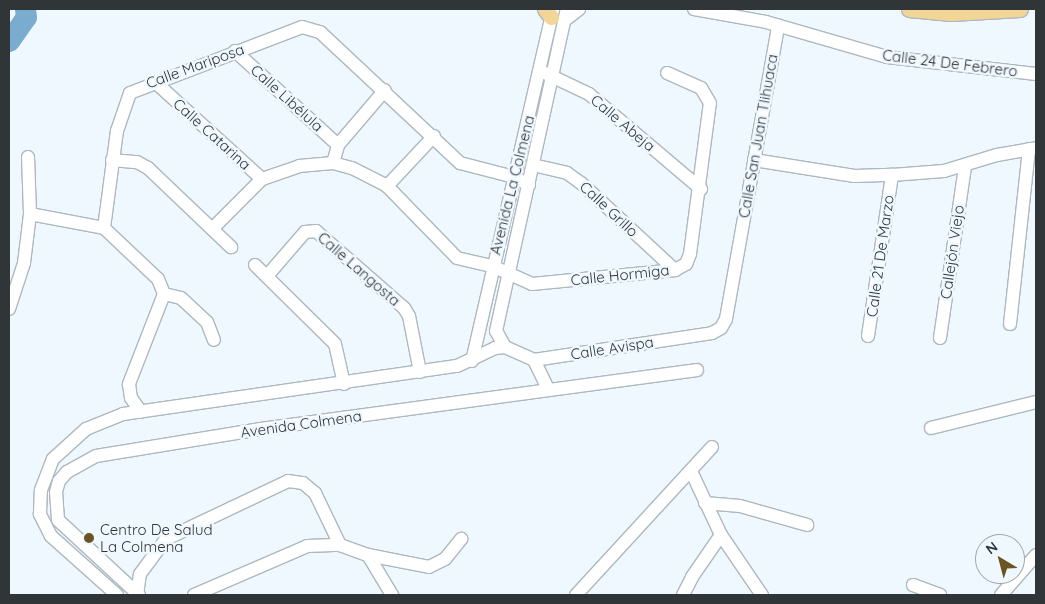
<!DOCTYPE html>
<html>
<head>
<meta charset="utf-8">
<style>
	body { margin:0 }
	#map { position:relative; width:1045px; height:604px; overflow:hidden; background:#eff8ff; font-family:Quicksand,sans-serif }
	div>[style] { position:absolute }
	.river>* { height:21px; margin:-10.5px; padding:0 10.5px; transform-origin:10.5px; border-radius:10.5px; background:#79acce }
	.roads { filter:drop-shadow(1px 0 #adb8bf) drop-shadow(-1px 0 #adb8bf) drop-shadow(0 1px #adb8bf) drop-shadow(0 -1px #adb8bf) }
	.minor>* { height:12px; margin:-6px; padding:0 6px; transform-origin:6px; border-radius:6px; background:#fff }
	.major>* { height:15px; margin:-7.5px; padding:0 7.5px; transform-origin:7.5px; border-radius:7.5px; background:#f3d695 }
	.dots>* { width:14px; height:14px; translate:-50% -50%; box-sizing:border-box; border:2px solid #eff8ff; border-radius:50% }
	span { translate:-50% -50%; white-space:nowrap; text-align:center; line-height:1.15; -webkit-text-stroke:5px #eff8ff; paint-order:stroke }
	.street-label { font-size:15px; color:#303538 }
	.poi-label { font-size:15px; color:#303538 }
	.left { translate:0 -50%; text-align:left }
	.frame { position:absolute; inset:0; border:10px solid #303538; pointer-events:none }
	.north { position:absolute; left:975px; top:534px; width:50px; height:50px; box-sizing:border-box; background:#eff8ff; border:1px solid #a3aaaf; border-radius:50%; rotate:323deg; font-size:14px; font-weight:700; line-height:20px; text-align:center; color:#303538 }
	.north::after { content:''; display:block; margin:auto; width:18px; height:22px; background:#6b5424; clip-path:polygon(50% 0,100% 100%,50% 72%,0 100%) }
</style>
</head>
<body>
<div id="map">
	<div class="river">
		<i style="left:9px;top:41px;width:29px;rotate:-55deg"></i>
		<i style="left:26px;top:17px;width:8px;rotate:-97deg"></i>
	</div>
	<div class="roads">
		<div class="minor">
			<i style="left:694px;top:9px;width:73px;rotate:10.2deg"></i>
			<i style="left:766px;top:22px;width:126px;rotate:16.1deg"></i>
			<i style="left:887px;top:57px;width:150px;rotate:6.5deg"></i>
			<i style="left:565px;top:20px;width:18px;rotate:-38deg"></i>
			<i style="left:235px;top:51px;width:139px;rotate:42.4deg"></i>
			<i style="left:545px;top:73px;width:49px;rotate:25.5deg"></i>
			<i style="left:589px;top:94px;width:147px;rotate:40.3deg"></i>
			<i style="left:155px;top:82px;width:144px;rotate:42.2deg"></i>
			<i style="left:434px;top:136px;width:69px;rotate:133.2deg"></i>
			<i style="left:387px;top:186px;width:100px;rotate:45.8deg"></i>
			<i style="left:457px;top:258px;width:36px;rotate:13deg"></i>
			<i style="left:492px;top:266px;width:44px;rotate:24.2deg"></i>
			<i style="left:532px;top:284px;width:144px;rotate:-5.6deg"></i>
			<i style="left:675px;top:270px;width:13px;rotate:-29deg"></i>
			<i style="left:686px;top:264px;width:11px;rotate:-68deg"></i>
			<i style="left:690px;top:254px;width:152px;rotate:-82.5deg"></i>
			<i style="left:710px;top:103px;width:17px;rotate:-121deg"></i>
			<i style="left:701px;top:88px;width:37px;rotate:-156deg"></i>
			<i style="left:112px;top:160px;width:25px;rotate:5deg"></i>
			<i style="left:137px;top:162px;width:13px;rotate:29deg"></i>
			<i style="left:148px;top:168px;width:115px;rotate:43.6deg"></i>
			<i style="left:754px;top:160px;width:102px;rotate:9deg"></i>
			<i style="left:855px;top:176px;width:37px;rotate:-2deg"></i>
			<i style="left:892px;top:175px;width:52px;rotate:-4.4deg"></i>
			<i style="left:944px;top:171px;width:55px;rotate:-16.8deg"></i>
			<i style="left:997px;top:155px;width:40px;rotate:-10deg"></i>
			<i style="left:333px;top:163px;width:19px;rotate:-74deg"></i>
			<i style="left:338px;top:145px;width:72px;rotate:-49.5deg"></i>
			<i style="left:533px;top:165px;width:35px;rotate:13deg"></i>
			<i style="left:567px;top:173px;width:17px;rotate:36deg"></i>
			<i style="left:581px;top:183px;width:128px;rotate:42.8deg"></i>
			<i style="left:30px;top:214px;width:75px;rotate:10.7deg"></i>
			<i style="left:104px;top:228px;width:74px;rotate:43.4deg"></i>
			<i style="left:158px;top:279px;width:16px;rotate:68deg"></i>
			<i style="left:164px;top:294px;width:97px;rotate:111.3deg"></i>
			<i style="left:129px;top:384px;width:14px;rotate:82deg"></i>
			<i style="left:131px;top:398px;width:17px;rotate:54deg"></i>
			<i style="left:104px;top:228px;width:98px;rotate:-82.4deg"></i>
			<i style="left:117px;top:131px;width:40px;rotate:-71.1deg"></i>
			<i style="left:130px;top:93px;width:184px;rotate:-21deg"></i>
			<i style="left:302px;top:27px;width:19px;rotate:16deg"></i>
			<i style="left:320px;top:32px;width:192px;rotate:43.1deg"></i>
			<i style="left:460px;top:163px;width:56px;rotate:14.5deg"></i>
			<i style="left:514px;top:177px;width:17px;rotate:28deg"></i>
			<i style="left:212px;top:229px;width:71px;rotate:-45deg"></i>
			<i style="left:262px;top:179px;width:39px;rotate:-19deg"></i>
			<i style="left:299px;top:166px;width:34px;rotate:-5deg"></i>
			<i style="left:333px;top:163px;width:20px;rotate:15deg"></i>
			<i style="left:352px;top:168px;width:39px;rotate:27deg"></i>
			<i style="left:255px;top:265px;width:112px;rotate:44.6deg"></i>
			<i style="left:335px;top:344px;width:41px;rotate:77.3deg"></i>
			<i style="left:267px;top:276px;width:58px;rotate:-49.2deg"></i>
			<i style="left:305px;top:232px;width:11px;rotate:-5deg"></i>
			<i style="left:316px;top:231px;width:117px;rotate:41.2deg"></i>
			<i style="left:404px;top:308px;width:9px;rotate:58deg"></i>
			<i style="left:409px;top:316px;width:57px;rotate:78.9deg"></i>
			<i style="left:164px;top:294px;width:17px;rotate:13deg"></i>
			<i style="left:181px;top:298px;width:35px;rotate:43deg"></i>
			<i style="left:207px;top:322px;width:19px;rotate:69deg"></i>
			<i style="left:9px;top:309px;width:48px;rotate:-71.9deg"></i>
			<i style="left:24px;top:263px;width:49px;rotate:-83deg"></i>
			<i style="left:30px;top:214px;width:57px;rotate:-92deg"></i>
			<i style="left:1010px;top:324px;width:176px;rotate:-83.8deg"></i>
			<i style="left:868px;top:336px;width:163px;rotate:-81.5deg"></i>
			<i style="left:940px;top:338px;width:174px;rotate:-81.7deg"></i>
			<i style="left:505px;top:347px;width:32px;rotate:24deg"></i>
			<i style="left:534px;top:360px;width:180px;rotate:-8.6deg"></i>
			<i style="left:712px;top:333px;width:10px;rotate:-29deg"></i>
			<i style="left:721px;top:328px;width:10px;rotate:-61deg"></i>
			<i style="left:726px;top:319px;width:298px;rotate:-79.9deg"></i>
			<i style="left:505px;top:347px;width:18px;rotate:-119deg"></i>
			<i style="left:496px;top:331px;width:330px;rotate:-77.6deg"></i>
			<i style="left:534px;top:360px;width:32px;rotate:64deg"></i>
			<i style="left:472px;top:361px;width:361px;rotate:-77deg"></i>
			<i style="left:931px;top:428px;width:108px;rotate:-13.9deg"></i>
			<i style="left:691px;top:471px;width:71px;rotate:64.9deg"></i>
			<i style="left:721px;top:535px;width:73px;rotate:55.7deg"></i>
			<i style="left:705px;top:503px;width:35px;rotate:5deg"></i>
			<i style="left:740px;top:506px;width:70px;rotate:15.8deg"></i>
			<i style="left:368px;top:555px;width:47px;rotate:59deg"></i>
			<i style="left:913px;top:585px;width:29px;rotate:20deg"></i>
			<i style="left:117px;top:595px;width:89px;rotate:-138.2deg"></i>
			<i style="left:51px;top:536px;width:25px;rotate:-117deg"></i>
			<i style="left:40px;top:514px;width:24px;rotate:-88deg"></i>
			<i style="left:41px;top:490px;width:33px;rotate:-69deg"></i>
			<i style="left:53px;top:459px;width:45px;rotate:-42.3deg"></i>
			<i style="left:86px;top:429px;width:40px;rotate:-22deg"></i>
			<i style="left:123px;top:414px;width:337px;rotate:-8.2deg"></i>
			<i style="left:457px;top:366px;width:42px;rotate:-25.3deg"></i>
			<i style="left:495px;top:348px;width:10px;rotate:-6deg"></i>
			<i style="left:137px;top:595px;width:21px;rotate:-82deg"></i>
			<i style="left:140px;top:574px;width:44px;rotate:-53.4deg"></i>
			<i style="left:166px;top:539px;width:135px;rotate:-25.4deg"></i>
			<i style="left:288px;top:481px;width:15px;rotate:8deg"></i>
			<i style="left:303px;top:483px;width:16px;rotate:40deg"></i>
			<i style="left:315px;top:493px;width:58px;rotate:64.3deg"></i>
			<i style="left:139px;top:595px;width:110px;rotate:-137.2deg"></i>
			<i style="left:58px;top:520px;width:28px;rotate:-94deg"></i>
			<i style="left:56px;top:492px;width:11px;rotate:-75deg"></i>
			<i style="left:59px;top:481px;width:12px;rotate:-48deg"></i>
			<i style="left:67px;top:472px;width:33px;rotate:-29deg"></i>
			<i style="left:96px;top:456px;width:167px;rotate:-9.3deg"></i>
			<i style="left:261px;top:429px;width:440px;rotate:-7.7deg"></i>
			<i style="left:194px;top:595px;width:123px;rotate:-23.4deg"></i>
			<i style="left:307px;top:546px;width:33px;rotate:-2deg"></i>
			<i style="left:340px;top:545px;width:30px;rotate:20deg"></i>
			<i style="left:368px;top:555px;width:62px;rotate:11.1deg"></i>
			<i style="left:429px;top:567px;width:18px;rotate:-27deg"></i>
			<i style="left:445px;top:559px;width:26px;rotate:-51deg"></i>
			<i style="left:576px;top:595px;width:201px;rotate:-47.4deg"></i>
			<i style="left:683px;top:595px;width:20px;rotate:-63deg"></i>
			<i style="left:692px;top:577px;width:51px;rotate:-55.4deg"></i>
			<i style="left:1001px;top:595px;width:53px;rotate:-48.8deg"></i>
		</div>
		<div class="major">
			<i style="left:545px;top:9px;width:10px;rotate:53deg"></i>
			<i style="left:909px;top:9px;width:42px;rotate:5.4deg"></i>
			<i style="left:951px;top:13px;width:69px;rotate:-3.3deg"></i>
		</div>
	</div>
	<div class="dots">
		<i style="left:89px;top:538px;background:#6b5424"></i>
	</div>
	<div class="street-label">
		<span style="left:950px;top:63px;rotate:7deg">Calle 24 De Febrero</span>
		<span style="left:195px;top:66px;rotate:-20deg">Calle Mariposa</span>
		<span style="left:287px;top:98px;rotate:42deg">Calle Libélula</span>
		<span style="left:623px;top:123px;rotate:40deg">Calle Abeja</span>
		<span style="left:212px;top:134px;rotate:42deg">Calle Catarina</span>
		<span style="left:758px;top:136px;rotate:-80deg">Calle San Juan Tlihuaca</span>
		<span style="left:512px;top:185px;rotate:-76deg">Avenida La Colmena</span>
		<span style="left:609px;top:209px;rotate:43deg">Calle Grillo</span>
		<span style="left:952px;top:252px;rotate:-82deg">Callejón Viejo</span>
		<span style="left:880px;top:256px;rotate:-82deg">Calle 21 De Marzo</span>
		<span style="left:359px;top:269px;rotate:41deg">Calle Langosta</span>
		<span style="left:620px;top:275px;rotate:-6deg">Calle Hormiga</span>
		<span style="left:612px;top:348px;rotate:-9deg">Calle Avispa</span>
		<span style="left:301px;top:424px;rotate:-8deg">Avenida Colmena</span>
	</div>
	<div class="poi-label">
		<span class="left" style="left:100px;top:538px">Centro De Salud<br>La Colmena</span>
	</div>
	<div class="frame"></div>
	<div class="north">N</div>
</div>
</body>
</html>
